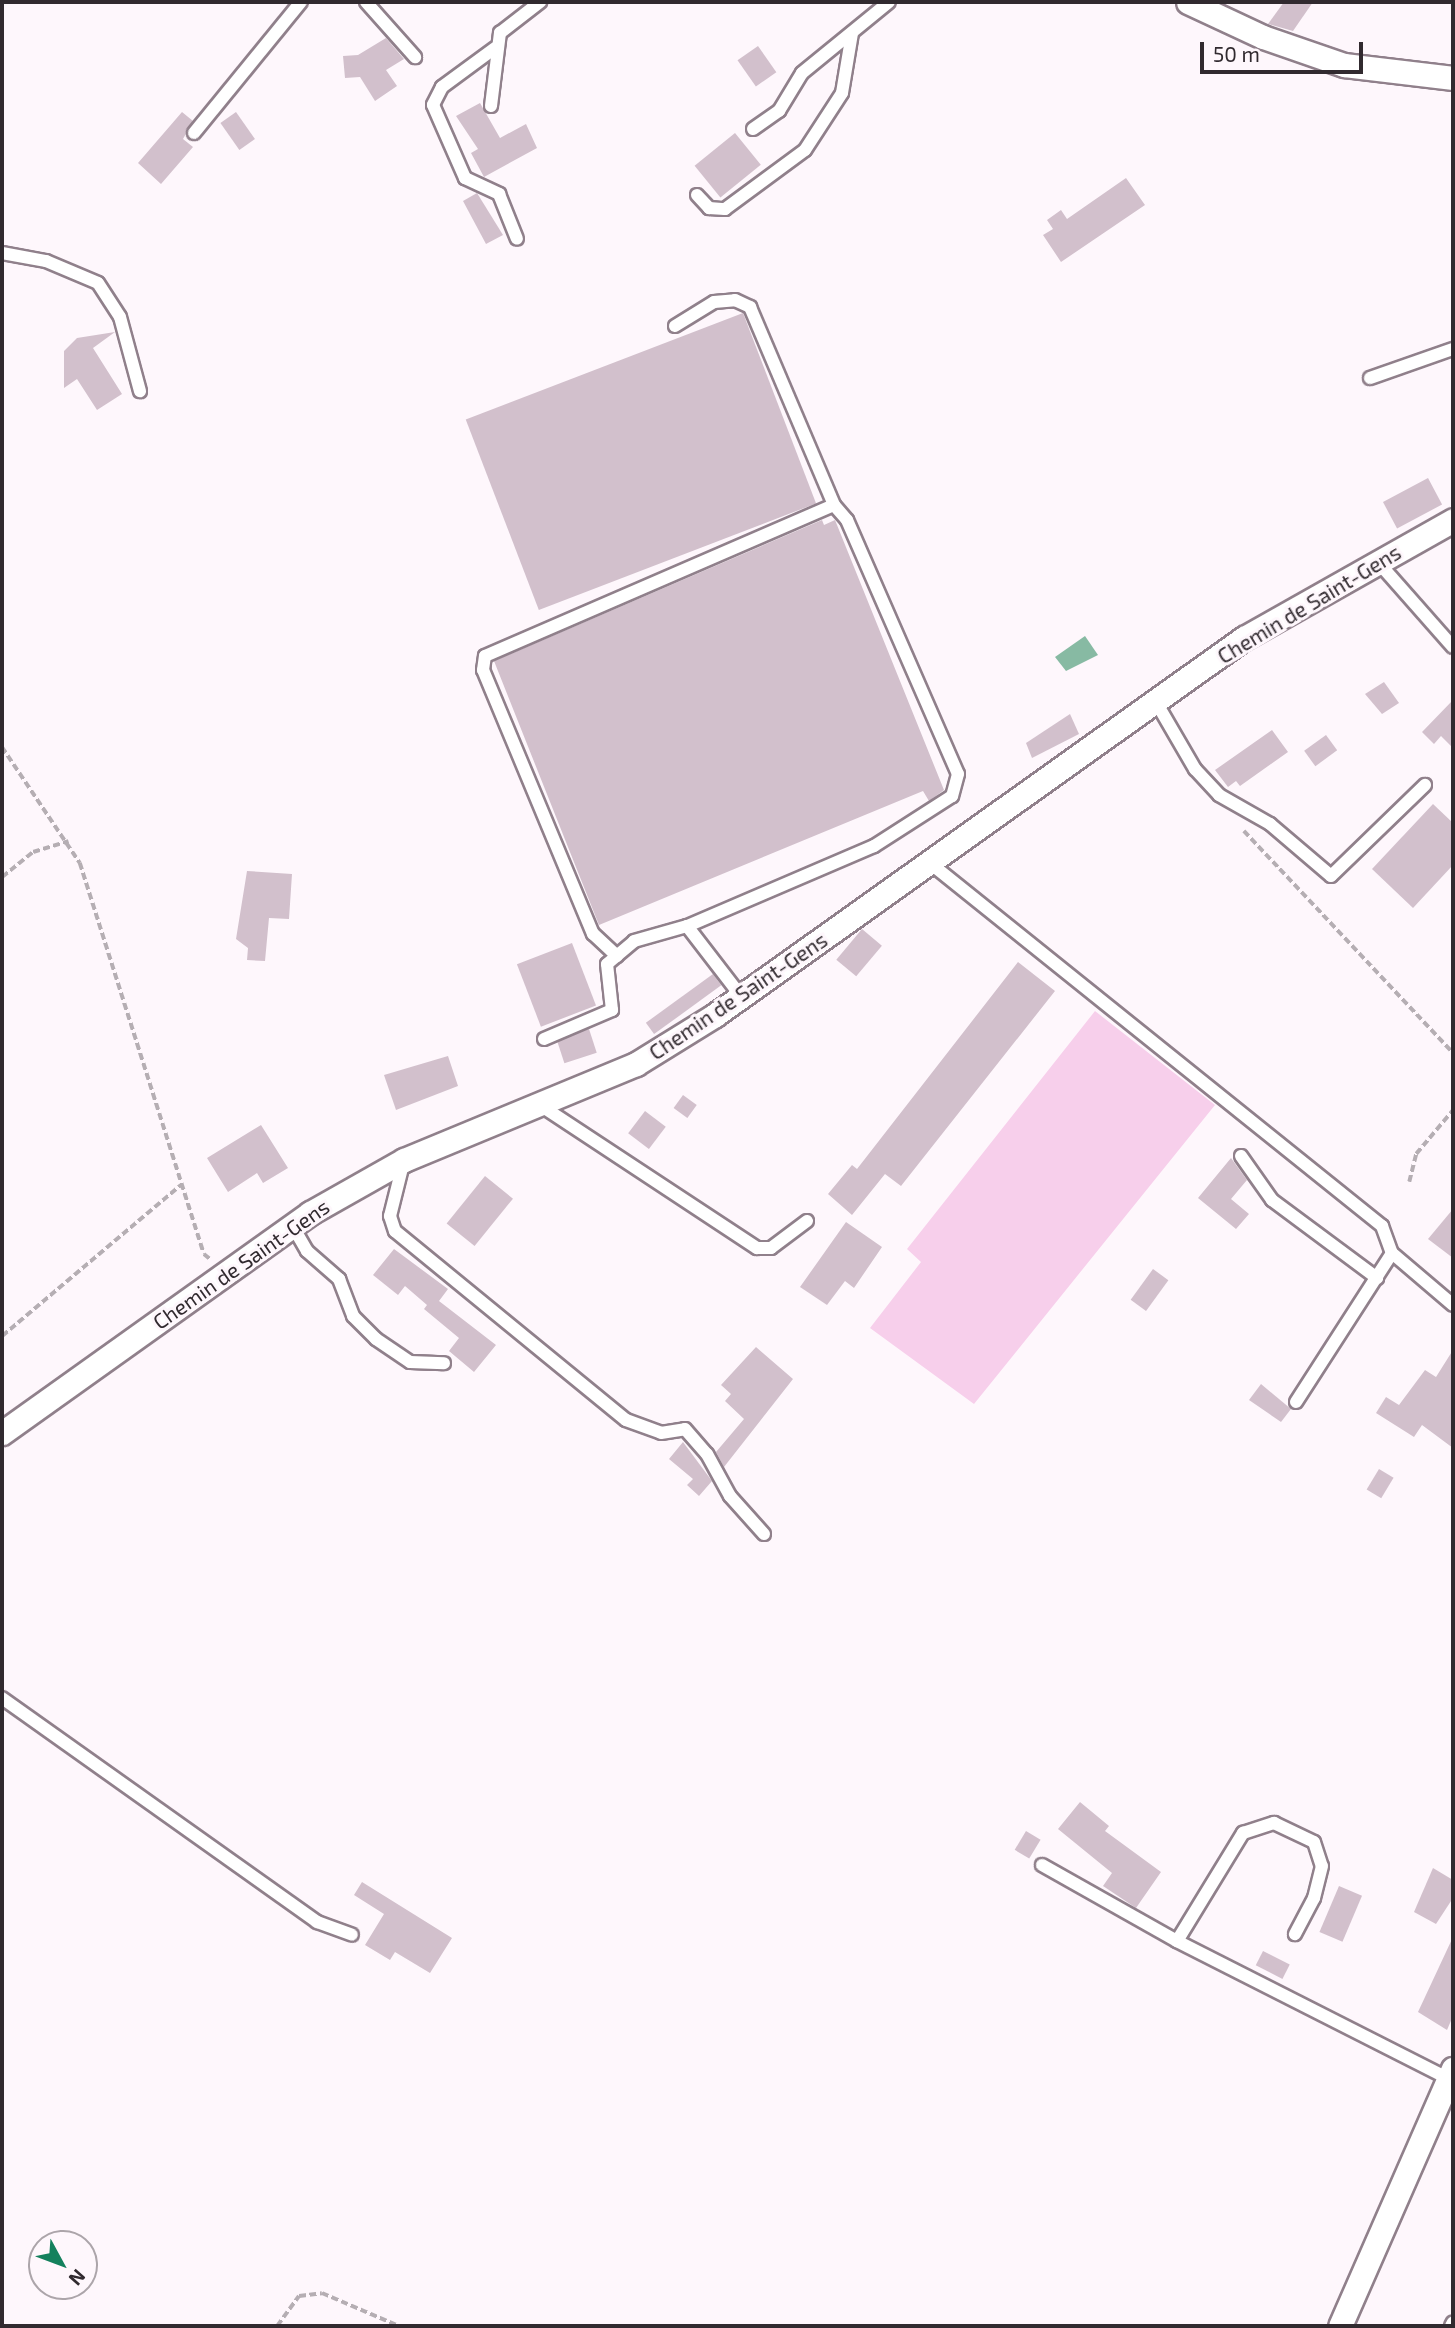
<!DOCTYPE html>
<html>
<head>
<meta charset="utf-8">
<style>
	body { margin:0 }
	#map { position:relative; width:1455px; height:2328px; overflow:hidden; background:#fef7fc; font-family:"Exo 2",sans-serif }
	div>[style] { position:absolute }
	.green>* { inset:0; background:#f7cfeb }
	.water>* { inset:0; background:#87baa3 }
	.building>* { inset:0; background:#d2c0cc; transform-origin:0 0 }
	.path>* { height:3.5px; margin-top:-1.75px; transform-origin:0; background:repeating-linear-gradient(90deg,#b5aeb3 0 7px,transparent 0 10.5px) }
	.roads { filter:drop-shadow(2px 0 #90808b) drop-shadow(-2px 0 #90808b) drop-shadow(0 2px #90808b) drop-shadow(0 -2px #90808b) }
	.lane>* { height:12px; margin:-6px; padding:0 6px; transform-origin:6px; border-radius:6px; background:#fff }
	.street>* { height:23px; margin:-11.5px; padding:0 11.5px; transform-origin:11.5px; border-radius:11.5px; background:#fff }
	span { translate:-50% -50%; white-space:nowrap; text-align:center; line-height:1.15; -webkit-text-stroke:6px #fef7fc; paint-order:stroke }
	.street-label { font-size:21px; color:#312a2f }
	.frame { position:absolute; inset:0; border:4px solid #312a2f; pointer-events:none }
	.north { position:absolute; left:28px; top:2230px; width:70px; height:70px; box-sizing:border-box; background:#fef7fc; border:2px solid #aca5aa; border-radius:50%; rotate:131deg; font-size:19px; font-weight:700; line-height:28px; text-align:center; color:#312a2f }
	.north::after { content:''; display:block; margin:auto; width:24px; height:32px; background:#14815d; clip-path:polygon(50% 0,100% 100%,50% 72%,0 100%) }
	.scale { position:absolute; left:1200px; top:42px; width:163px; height:32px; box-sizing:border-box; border:4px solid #312a2f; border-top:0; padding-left:9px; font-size:21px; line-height:24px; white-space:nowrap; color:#312a2f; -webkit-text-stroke:5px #fef7fc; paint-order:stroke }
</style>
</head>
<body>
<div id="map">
	<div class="green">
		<i style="clip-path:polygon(1095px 1011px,1215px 1105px,974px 1404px,870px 1328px,921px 1262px,907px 1249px)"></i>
	</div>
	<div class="water">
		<i style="clip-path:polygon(1085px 636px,1098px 655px,1066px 671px,1055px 657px)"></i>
	</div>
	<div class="building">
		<i style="clip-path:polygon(1284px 2px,1313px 2px,1293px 31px,1268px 24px)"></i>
		<i style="clip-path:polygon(386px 38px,404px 59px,386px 70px,397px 86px,375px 101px,360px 77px,345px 78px,343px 56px,358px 55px)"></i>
		<i style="left:758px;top:46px;width:32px;height:25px;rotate:55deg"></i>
		<i style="clip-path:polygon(480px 103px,500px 138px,526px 124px,537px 148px,484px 177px,471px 153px,478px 149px,456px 116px)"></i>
		<i style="clip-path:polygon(182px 112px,193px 121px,183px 139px,193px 147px,161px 184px,138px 163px)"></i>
		<i style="left:236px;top:112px;width:33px;height:19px;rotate:55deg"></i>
		<i style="left:735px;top:133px;width:41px;height:52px;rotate:51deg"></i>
		<i style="clip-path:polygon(1126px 178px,1145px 205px,1061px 262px,1043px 235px,1053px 229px,1047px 220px,1061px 210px,1067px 219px)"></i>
		<i style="clip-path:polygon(477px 193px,503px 235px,486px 244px,463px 201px)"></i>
		<i style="left:743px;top:313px;width:204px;height:297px;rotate:69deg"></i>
		<i style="clip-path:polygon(115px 332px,93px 348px,122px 394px,97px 410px,77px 379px,64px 388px,64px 351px,77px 338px)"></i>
		<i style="left:1428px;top:478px;width:30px;height:51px;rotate:62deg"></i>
		<i style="clip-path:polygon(822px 520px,824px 525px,835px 520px,944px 790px,929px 801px,923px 791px,599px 925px,494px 661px)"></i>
		<i style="clip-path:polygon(1384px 682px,1399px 703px,1382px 714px,1365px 694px)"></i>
		<i style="clip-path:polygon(1453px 700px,1453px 748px,1441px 736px,1434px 744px,1422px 732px)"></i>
		<i style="clip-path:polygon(1070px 714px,1079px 734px,1032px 758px,1026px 743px)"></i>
		<i style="clip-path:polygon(1272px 730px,1288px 752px,1240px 786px,1236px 781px,1228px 787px,1215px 770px)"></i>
		<i style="left:1326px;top:735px;width:19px;height:27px;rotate:54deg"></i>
		<i style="clip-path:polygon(1433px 804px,1453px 823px,1453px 865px,1413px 908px,1372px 869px)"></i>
		<i style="clip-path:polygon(247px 871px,292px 874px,289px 919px,269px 918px,265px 961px,247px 960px,248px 948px,236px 939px)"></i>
		<i style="left:862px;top:929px;width:26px;height:40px;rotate:40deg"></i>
		<i style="left:572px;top:943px;width:67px;height:59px;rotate:69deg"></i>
		<i style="clip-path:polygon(1018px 962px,1055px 991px,901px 1186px,885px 1174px,852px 1215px,828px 1194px,852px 1165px,857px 1169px)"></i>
		<i style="left:713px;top:974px;width:14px;height:83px;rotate:54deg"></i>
		<i style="left:589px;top:1029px;width:25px;height:34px;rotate:72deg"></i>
		<i style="clip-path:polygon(448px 1056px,458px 1086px,396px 1110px,384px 1075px)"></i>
		<i style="left:683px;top:1095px;width:17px;height:16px;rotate:36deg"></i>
		<i style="left:645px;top:1111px;width:26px;height:28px;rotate:37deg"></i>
		<i style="clip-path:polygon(261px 1125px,288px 1168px,263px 1183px,257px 1173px,228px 1192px,207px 1158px)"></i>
		<i style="clip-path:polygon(1231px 1158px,1247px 1180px,1231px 1199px,1249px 1214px,1236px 1229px,1198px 1198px)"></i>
		<i style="left:485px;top:1176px;width:36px;height:61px;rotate:39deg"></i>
		<i style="clip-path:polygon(1453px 1209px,1453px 1258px,1428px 1239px)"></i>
		<i style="clip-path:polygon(846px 1222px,882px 1247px,854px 1288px,845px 1281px,827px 1305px,800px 1287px)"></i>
		<i style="clip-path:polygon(394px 1249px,448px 1289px,439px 1301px,496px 1345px,474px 1372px,449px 1351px,459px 1338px,424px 1309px,427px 1305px,405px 1286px,398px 1295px,373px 1275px)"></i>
		<i style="left:1153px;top:1269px;width:19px;height:38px;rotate:36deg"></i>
		<i style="clip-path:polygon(756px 1347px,793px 1379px,724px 1467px,716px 1452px,744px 1419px,725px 1401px,731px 1394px,721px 1385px)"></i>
		<i style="clip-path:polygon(1453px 1350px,1453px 1448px,1422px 1425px,1414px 1437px,1376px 1413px,1386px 1397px,1399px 1405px,1425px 1370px,1436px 1377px)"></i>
		<i style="clip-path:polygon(1261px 1384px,1291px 1409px,1281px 1422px,1249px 1400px)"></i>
		<i style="clip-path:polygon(683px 1442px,712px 1481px,699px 1496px,687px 1485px,693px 1479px,669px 1459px)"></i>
		<i style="left:1379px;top:1469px;width:17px;height:24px;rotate:31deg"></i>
		<i style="clip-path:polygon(1080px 1802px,1109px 1826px,1105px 1831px,1161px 1872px,1136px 1908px,1103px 1886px,1112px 1873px,1058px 1829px)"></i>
		<i style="left:1026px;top:1831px;width:17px;height:22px;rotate:31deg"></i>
		<i style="clip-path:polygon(1433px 1868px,1453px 1880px,1453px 1898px,1436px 1924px,1414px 1912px)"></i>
		<i style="clip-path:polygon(362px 1882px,452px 1938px,430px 1973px,395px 1952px,390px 1960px,365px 1945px,384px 1914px,354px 1895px)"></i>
		<i style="left:1339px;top:1886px;width:25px;height:50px;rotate:23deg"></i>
		<i style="clip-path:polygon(1453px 1937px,1453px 2016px,1447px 2030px,1418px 2012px)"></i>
		<i style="left:1263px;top:1951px;width:30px;height:16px;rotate:27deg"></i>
	</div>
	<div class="path">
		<i style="left:2px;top:747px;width:140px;rotate:56.1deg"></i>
		<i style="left:80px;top:863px;width:410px;rotate:72.4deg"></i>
		<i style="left:204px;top:1254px;width:8px;rotate:40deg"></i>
		<i style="left:1244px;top:831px;width:305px;rotate:46.7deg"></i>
		<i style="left:2px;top:877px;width:40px;rotate:-39deg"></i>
		<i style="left:33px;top:852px;width:37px;rotate:-17deg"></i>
		<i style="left:1409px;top:1182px;width:29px;rotate:-76deg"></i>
		<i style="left:1416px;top:1154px;width:57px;rotate:-49.9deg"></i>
		<i style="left:2px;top:1336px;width:234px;rotate:-40.2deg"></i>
		<i style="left:277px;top:2326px;width:37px;rotate:-54deg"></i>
		<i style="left:299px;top:2296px;width:23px;rotate:-7deg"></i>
		<i style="left:322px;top:2293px;width:84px;rotate:23.2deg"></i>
	</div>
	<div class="roads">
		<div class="lane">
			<i style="left:366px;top:2px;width:74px;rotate:48.3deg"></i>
			<i style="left:495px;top:48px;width:66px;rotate:143.7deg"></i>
			<i style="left:442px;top:87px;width:20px;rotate:117deg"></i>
			<i style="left:433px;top:105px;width:80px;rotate:66.3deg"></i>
			<i style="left:465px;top:178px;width:38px;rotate:25deg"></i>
			<i style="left:499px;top:194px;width:48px;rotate:68.2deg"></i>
			<i style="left:491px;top:106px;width:74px;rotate:-83deg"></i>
			<i style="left:500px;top:33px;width:51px;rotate:-37.8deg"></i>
			<i style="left:753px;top:129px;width:32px;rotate:-35deg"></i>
			<i style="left:779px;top:111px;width:44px;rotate:-58.8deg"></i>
			<i style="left:802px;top:73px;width:112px;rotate:-39.2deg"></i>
			<i style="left:194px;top:133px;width:169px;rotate:-50.8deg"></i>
			<i style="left:697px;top:195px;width:18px;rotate:47deg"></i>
			<i style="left:709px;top:208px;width:16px;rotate:4deg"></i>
			<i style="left:725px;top:209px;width:99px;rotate:-36.4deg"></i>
			<i style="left:805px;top:150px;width:68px;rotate:-57deg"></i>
			<i style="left:842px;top:93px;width:61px;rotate:-80.5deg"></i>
			<i style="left:2px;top:253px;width:45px;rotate:10.3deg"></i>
			<i style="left:46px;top:261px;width:56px;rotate:22.9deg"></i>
			<i style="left:98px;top:283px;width:40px;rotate:57.1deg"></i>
			<i style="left:120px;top:317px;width:77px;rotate:74.9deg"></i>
			<i style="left:675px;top:326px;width:46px;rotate:-31.6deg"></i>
			<i style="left:714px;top:302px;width:21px;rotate:-5deg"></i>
			<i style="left:735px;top:300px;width:17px;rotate:25deg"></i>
			<i style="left:750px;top:307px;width:215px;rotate:67deg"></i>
			<i style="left:1370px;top:378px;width:88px;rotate:-19.3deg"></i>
			<i style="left:1378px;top:562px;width:113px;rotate:48.6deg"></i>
			<i style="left:1156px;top:702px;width:78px;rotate:59.8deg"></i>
			<i style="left:1195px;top:769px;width:35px;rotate:47deg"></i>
			<i style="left:1219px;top:795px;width:59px;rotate:29.6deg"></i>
			<i style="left:1270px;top:824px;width:80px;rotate:40.4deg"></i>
			<i style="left:1331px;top:876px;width:131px;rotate:-44.1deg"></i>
			<i style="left:930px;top:863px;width:580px;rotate:38.77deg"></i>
			<i style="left:1382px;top:1226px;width:29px;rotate:70deg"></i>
			<i style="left:1392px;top:1253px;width:80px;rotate:40.4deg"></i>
			<i style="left:617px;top:956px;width:33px;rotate:-137deg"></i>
			<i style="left:593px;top:934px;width:286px;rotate:-112.6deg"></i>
			<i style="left:483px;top:670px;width:14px;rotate:-82deg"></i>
			<i style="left:485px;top:656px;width:380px;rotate:-23.4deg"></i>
			<i style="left:834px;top:505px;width:20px;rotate:49deg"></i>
			<i style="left:847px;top:520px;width:277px;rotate:66.4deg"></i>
			<i style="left:958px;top:774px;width:23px;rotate:105deg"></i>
			<i style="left:952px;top:796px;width:93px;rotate:147.3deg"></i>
			<i style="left:874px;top:846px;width:203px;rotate:156.8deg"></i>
			<i style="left:544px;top:1039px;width:74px;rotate:-23.1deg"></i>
			<i style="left:612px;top:1010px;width:46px;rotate:-96.2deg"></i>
			<i style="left:607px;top:964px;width:35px;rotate:-40deg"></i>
			<i style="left:634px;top:941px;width:55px;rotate:-15.8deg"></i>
			<i style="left:687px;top:926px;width:88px;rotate:52.4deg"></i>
			<i style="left:540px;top:1105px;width:260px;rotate:33.4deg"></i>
			<i style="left:757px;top:1248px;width:14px"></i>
			<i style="left:771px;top:1248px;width:45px;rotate:-36.9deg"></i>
			<i style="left:1241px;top:1156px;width:54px;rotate:54.8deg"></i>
			<i style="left:1272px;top:1200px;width:131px;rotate:36.6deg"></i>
			<i style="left:404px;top:1160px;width:58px;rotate:104deg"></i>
			<i style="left:390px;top:1216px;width:16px;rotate:72deg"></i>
			<i style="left:395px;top:1231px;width:298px;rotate:39.3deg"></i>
			<i style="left:626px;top:1420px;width:37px;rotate:20deg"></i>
			<i style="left:661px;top:1433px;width:24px;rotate:-9deg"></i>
			<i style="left:685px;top:1429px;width:33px;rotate:49deg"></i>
			<i style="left:707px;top:1454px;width:48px;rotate:61.3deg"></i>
			<i style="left:730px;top:1496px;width:51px;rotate:48.2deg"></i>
			<i style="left:292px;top:1225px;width:30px;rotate:60deg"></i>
			<i style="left:307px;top:1251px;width:43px;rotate:41.2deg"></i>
			<i style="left:339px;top:1279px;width:40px;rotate:69deg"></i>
			<i style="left:353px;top:1316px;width:33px;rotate:45deg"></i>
			<i style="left:376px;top:1339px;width:41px;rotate:34.1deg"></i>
			<i style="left:410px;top:1362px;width:34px;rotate:2deg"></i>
			<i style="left:1296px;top:1402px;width:177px;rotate:-57.2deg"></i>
			<i style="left:2px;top:1698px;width:387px;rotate:35.4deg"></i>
			<i style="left:317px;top:1922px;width:37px;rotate:20deg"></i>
			<i style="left:1042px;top:1865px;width:155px;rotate:29.4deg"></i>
			<i style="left:1177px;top:1941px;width:305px;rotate:26.9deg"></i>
			<i style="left:1177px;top:1941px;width:127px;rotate:-58.6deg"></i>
			<i style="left:1243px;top:1833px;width:33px;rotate:-18deg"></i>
			<i style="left:1274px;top:1823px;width:44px;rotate:25.4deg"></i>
			<i style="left:1314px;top:1842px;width:25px;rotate:72deg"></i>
			<i style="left:1322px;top:1866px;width:33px;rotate:104deg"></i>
			<i style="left:1314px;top:1898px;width:41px;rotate:117.8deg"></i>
			<i style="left:1451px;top:2326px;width:4px;rotate:-63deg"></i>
		</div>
		<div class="street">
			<i style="left:1188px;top:2px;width:83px;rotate:25deg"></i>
			<i style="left:1263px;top:37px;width:86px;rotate:19.1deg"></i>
			<i style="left:1344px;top:65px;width:110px;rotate:6.8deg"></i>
			<i style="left:2px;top:1433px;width:379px;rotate:-35.5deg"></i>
			<i style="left:310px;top:1213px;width:108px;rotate:-29.4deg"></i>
			<i style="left:404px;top:1160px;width:251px;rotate:-22.5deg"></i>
			<i style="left:636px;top:1064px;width:93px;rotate:-31.8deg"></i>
			<i style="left:715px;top:1015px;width:650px;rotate:-35.48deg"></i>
			<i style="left:1244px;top:638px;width:240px;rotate:-29.4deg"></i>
			<i style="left:1340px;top:2326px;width:281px;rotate:-66.3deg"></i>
		</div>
	</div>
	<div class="street-label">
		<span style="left:1309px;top:604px;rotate:-31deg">Chemin de Saint-Gens</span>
		<span style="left:738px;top:996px;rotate:-34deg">Chemin de Saint-Gens</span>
		<span style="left:241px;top:1264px;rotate:-35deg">Chemin de Saint-Gens</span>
	</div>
	<div class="frame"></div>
	<div class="north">N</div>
	<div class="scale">50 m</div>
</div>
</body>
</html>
